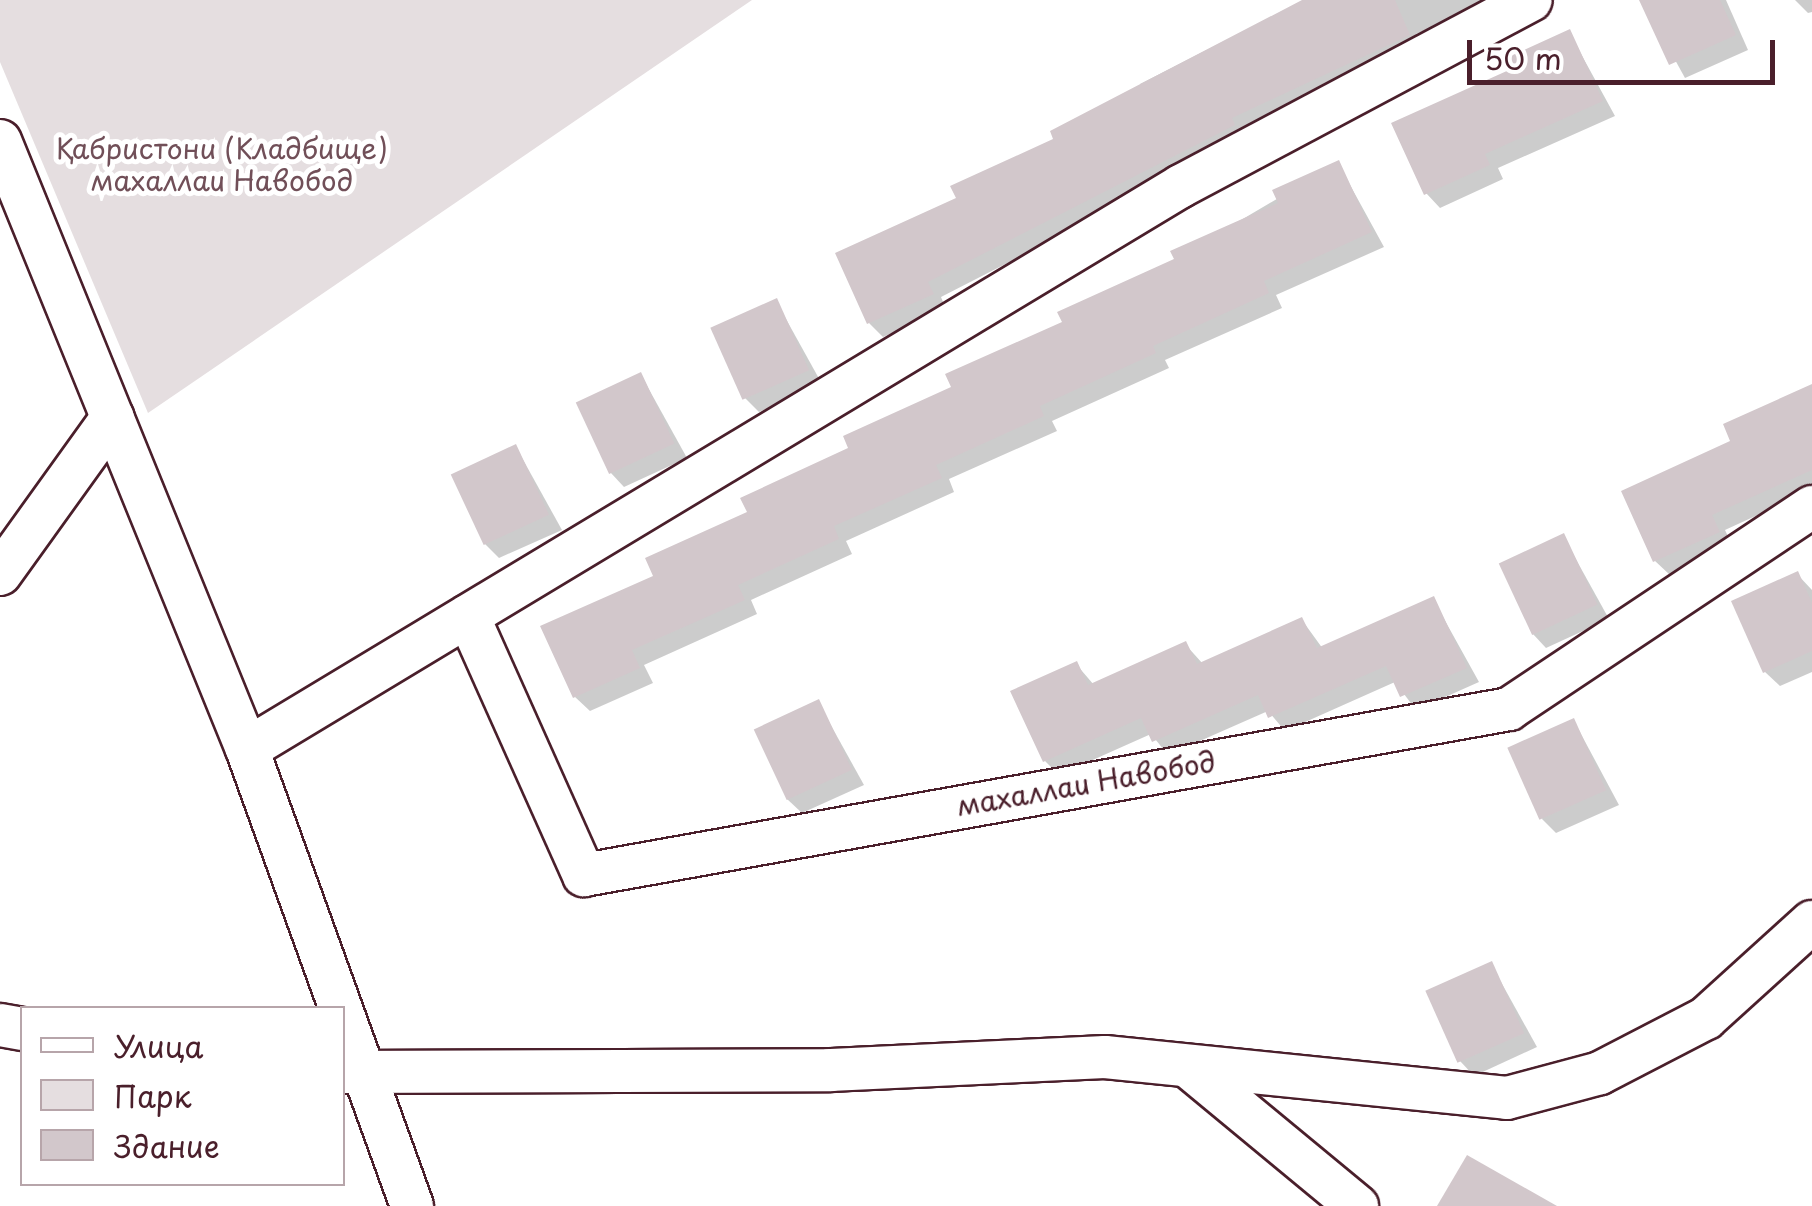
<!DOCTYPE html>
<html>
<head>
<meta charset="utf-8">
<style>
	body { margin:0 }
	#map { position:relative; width:1812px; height:1206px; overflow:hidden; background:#fff; font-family:"Playpen Sans",sans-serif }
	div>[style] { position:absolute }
	.green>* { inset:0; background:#e5dee0 }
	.shadow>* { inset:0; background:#0003 }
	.building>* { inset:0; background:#d2c7cb; transform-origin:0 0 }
	.roads { filter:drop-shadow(2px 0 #4a1f2b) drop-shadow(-2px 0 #4a1f2b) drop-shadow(0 2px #4a1f2b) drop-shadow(0 -2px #4a1f2b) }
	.minor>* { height:42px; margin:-21px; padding:0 21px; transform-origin:21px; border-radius:21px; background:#fff }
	span { translate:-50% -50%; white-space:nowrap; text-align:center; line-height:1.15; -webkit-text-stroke:10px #fff; paint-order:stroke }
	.park-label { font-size:28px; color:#714f58 }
	.street-label { font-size:28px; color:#4a1f2b }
	.legend { position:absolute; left:20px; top:1006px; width:325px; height:180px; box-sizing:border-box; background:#fff; border:2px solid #b7a5aa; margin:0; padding:12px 18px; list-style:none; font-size:30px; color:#4a1f2b }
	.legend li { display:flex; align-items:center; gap:20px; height:50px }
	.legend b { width:50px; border:2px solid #b7a5aa }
	.scale { position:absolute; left:1467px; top:40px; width:308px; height:45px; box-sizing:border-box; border:5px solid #4a1f2b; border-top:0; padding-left:12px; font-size:30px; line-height:35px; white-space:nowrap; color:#4a1f2b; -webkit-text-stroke:8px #fff; paint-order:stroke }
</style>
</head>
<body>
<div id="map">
	<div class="green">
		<i style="clip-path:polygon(0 0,752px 0,148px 413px,0 62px)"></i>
	</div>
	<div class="shadow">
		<i style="clip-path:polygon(1305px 0,1492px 0,1416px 34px,1423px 49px,941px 297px,946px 309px,883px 337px,869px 323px,959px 199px,1143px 92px,1140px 84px)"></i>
		<i style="clip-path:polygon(1642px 0,1726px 0,1748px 50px,1685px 78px)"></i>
		<i style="clip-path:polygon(1795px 0,1812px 0,1812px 12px,1808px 13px)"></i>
		<i style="clip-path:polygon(1569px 32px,1615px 116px,1498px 168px,1503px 179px,1440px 208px,1426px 193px,1512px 71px)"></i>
		<i style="clip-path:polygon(1338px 163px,1384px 247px,1276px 295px,1282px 308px,1165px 360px,1169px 368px,1052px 421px,1057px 431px,949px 479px,954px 492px,846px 541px,852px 554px,751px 600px,757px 614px,644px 665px,653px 683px,590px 711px,575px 697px,657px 577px,852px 449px)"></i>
		<i style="clip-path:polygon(776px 301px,822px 384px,759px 412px,745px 398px)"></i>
		<i style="clip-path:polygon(641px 375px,687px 458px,624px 487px,610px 472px)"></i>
		<i style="clip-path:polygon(1812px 386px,1812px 490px,1725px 530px,1733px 547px,1670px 575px,1655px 561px,1734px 443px)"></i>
		<i style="clip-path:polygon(516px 447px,562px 530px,499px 558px,485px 544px)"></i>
		<i style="clip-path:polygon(1563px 536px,1609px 619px,1546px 648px,1532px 633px)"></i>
		<i style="clip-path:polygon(1797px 574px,1812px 590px,1812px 672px,1780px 686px,1765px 672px)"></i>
		<i style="clip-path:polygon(1433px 599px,1479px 682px,1416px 710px,1395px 682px,1285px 731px,1268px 711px,1168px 755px,1151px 734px,1059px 775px,1045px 761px,1076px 664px,1094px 685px,1185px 644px,1203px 664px,1302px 620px,1323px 649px)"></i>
		<i style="clip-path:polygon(818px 702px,864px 785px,802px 813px,787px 799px)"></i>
		<i style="clip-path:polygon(1574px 721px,1619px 805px,1556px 833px,1542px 819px)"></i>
		<i style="clip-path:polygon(1491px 964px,1537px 1047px,1474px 1076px,1460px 1061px)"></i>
	</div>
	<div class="building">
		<i style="clip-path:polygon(1302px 0,1395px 0,1410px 35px,1232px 118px,1235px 125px,928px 282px,934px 294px,867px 324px,835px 253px,956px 198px,950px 186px,1053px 139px,1050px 131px)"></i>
		<i style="clip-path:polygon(1639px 0,1720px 0,1736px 35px,1669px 65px)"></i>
		<i style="clip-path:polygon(1570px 29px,1603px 101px,1485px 154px,1490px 165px,1424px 195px,1391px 123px,1509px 70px,1504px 59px)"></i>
		<i style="clip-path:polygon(1339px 160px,1372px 232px,1264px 281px,1269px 293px,1153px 346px,1156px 353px,1040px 406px,1044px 416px,936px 465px,942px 478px,834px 526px,839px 539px,738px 585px,745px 600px,632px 650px,640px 668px,573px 698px,540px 626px,653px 576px,645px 558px,747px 512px,740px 498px,848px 448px,843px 436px,951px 387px,945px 374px,1062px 322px,1057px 312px,1174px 259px,1170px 251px,1278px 203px,1272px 190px)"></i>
		<i style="left:777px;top:298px;width:79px;height:73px;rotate:66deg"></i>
		<i style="left:641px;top:372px;width:79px;height:72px;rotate:65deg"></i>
		<i style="clip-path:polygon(1812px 384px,1812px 470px,1712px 515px,1720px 532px,1653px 562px,1621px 491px,1730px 441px,1723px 424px)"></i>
		<i style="left:516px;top:444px;width:78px;height:72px;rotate:65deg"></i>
		<i style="left:1564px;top:533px;width:79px;height:72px;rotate:65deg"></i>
		<i style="clip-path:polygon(1798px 571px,1812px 603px,1812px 651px,1763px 673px,1731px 601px)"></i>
		<i style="clip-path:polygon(1434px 596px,1467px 668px,1400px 697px,1386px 666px,1268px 718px,1258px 695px,1152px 742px,1141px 718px,1043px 762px,1010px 691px,1077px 661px,1088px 685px,1186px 641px,1197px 664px,1302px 617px,1317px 648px)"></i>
		<i style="left:819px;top:699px;width:78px;height:72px;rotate:65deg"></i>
		<i style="left:1574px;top:718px;width:79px;height:73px;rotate:66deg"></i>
		<i style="left:1492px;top:961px;width:79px;height:73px;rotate:66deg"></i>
		<i style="clip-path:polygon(1467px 1155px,1557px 1206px,1437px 1206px)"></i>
	</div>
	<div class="roads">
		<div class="minor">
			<i style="left:0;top:141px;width:656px;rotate:67.89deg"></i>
			<i style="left:247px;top:749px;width:1091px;rotate:-31.08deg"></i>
			<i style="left:1181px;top:186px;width:396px;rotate:-28deg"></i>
			<i style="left:0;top:574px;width:193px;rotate:-54.3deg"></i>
			<i style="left:468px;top:616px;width:284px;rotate:65.9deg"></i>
			<i style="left:584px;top:875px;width:940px;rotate:-10.17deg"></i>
			<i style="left:1509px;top:709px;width:364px;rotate:-33.7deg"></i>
			<i style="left:241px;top:732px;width:504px;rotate:70.16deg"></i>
			<i style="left:0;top:1025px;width:22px;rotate:10deg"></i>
			<i style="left:1190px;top:1068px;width:217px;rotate:39.6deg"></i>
			<i style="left:342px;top:1072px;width:488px;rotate:-0.2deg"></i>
			<i style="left:830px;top:1070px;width:275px;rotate:-2.7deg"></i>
			<i style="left:1105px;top:1057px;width:404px;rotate:5.8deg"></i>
			<i style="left:1507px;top:1098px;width:96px;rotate:-15deg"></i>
			<i style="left:1600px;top:1073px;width:119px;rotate:-27.4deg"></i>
			<i style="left:1706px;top:1018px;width:143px;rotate:-42.2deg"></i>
		</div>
	</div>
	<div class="park-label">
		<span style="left:222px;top:164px">Қабристони (Кладбище)<br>махаллаи Навобод</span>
	</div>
	<div class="street-label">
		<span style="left:1086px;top:783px;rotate:-10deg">махаллаи Навобод</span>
	</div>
	<ul class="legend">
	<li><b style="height:12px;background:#fff"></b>Улица</li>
	<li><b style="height:28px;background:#e5dee0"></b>Парк</li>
	<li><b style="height:28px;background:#d2c7cb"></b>Здание</li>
	</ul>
	<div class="scale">50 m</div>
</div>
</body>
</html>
